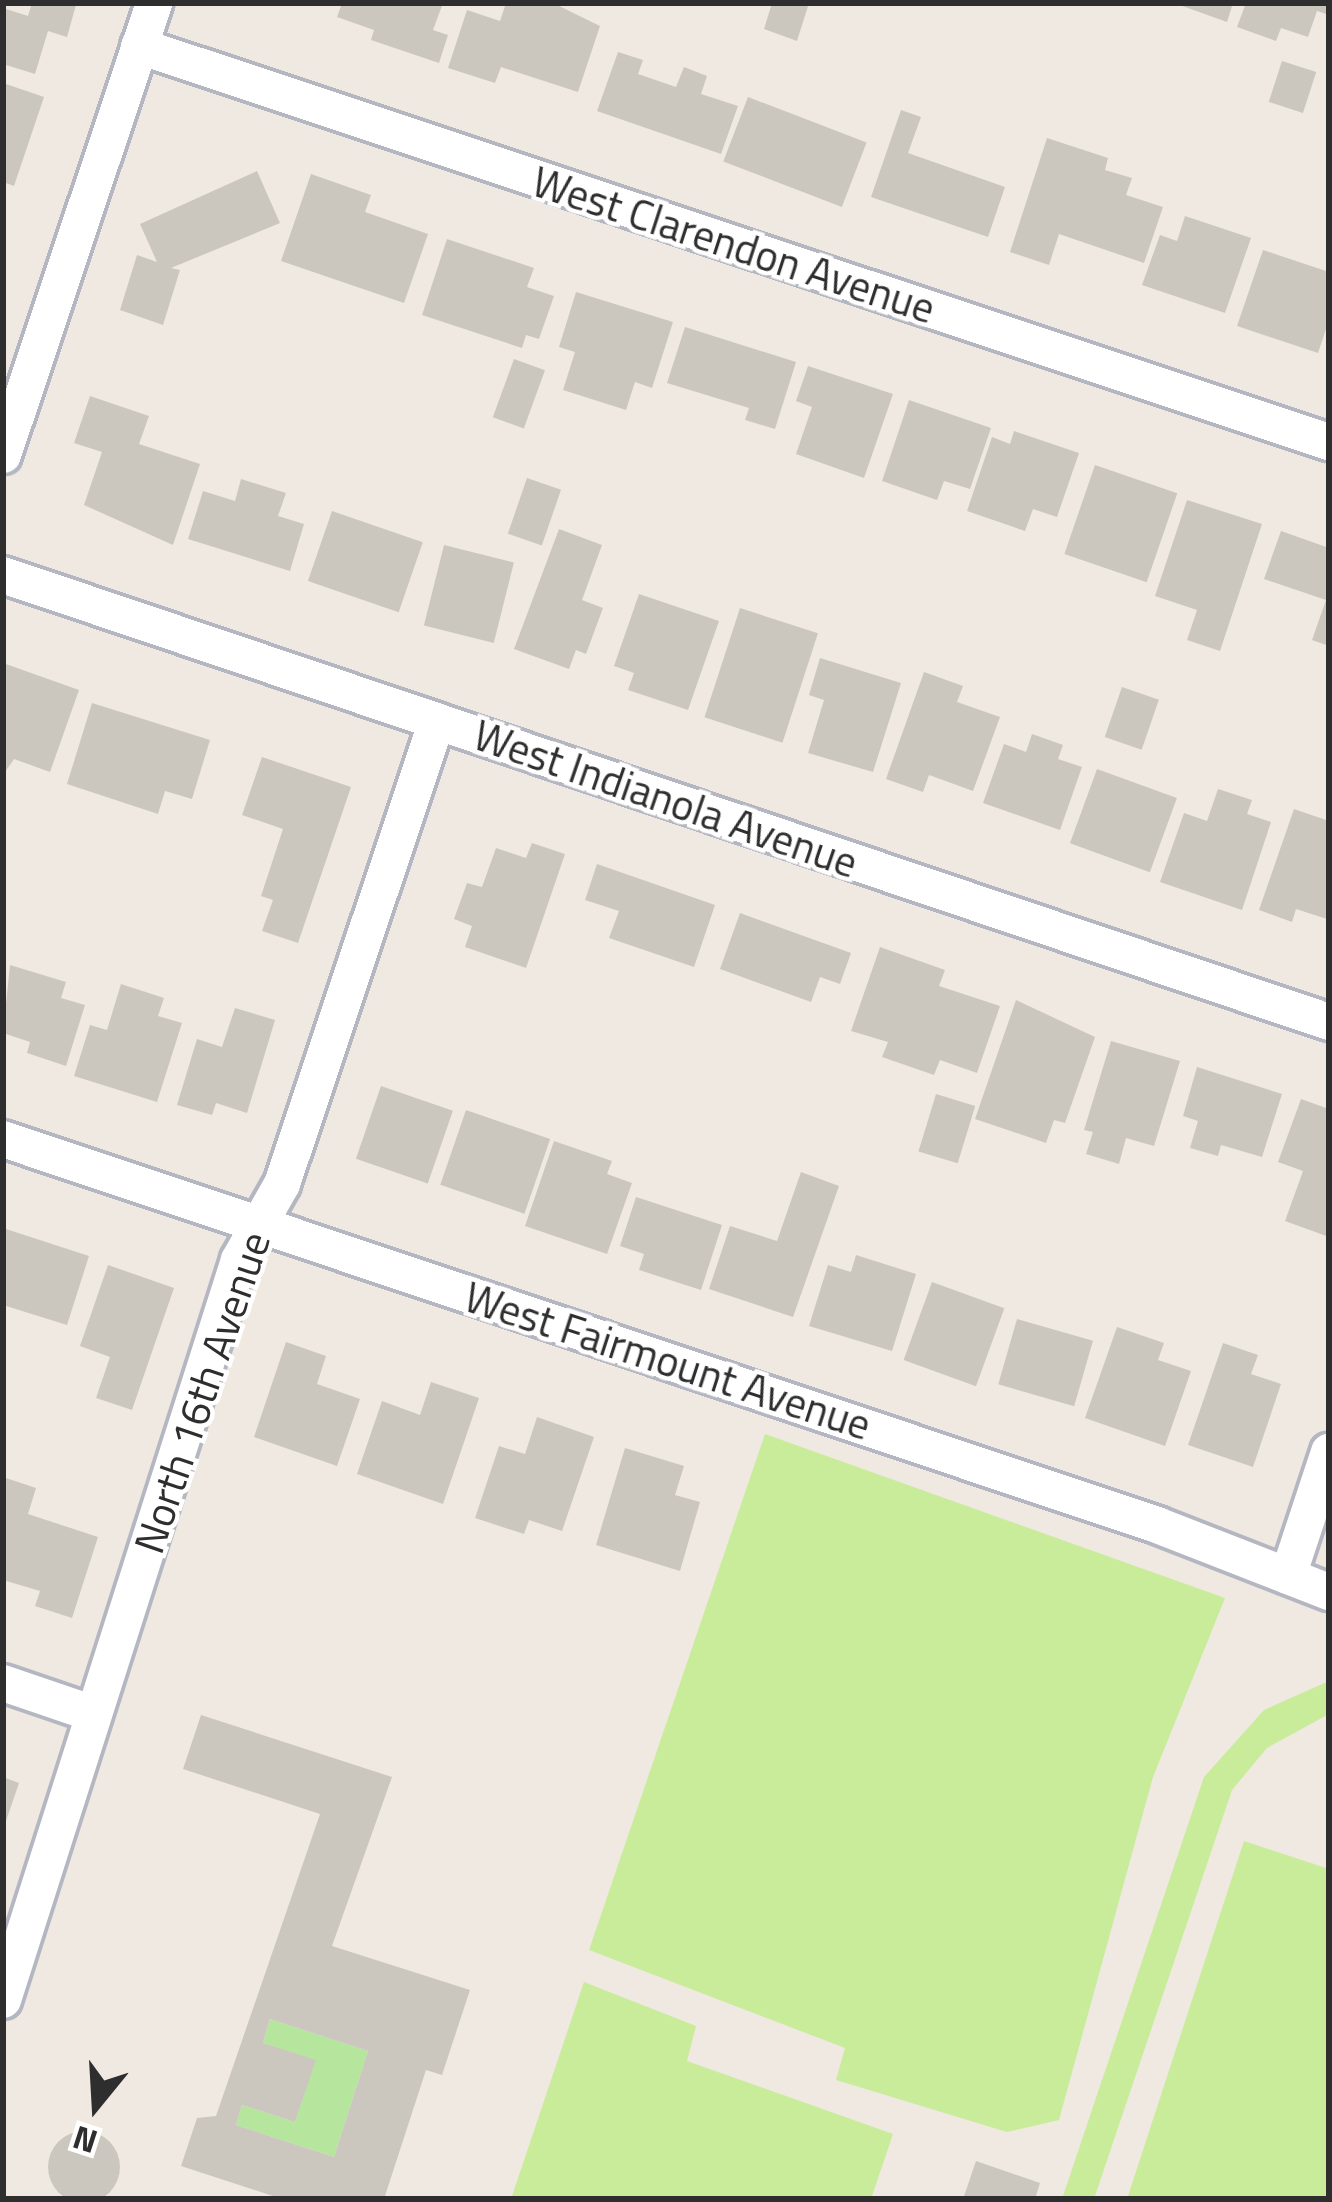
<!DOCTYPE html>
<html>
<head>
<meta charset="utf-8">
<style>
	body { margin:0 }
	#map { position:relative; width:1332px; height:2202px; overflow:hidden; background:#efe9e1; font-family:"Titillium Web",sans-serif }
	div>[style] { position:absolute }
	.green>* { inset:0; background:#b6e59e }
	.pitch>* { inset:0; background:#c9ec9a }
	.building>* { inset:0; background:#cbc7bf; transform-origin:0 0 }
	.round { border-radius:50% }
	.roads { filter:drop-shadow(3px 0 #b4b7c1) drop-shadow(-3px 0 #b4b7c1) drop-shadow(0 3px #b4b7c1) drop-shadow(0 -3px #b4b7c1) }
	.street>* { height:36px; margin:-18px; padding:0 18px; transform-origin:18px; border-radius:18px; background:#fff }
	span { translate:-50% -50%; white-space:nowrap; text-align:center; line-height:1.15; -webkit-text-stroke:9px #fff; paint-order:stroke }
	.street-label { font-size:42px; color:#2e2e2e }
	.frame { position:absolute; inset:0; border:6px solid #2e2e2e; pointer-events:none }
	.north { position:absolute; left:36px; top:2046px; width:120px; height:120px; -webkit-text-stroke:9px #fff; paint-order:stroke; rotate:198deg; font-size:33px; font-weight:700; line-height:48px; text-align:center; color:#2e2e2e }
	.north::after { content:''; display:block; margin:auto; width:42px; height:54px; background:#2e2e2e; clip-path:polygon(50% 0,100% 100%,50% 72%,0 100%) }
</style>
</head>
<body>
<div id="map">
	<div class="green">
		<i style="clip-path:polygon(270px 2019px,368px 2051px,334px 2157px,236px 2125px,242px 2105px,295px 2122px,315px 2061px,263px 2043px)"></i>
	</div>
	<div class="pitch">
		<i style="clip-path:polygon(765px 1434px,1225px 1598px,1153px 1777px,1059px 2120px,1007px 2132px,836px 2080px,845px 2048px,589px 1950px)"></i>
		<i style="clip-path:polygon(1329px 1681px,1329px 1714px,1267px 1748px,1232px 1790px,1094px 2199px,1062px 2199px,1204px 1777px,1264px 1710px)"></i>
		<i style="clip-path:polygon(1244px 1841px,1329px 1869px,1329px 2199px,1127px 2199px)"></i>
		<i style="clip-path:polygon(584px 1982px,696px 2026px,687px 2061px,893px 2134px,871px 2199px,511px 2199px)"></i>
	</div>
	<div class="building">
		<i style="clip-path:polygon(32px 3px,76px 5px,67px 37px,48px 31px,35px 74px,3px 64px,3px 8px,28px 16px)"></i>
		<i style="clip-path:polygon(342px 3px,443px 3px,433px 30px,448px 35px,439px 63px,371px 40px,374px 30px,337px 17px)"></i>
		<i style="clip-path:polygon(506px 3px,553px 3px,600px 26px,578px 92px,501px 67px,495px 83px,448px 68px,467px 10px,500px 21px)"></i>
		<i style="clip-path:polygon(772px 3px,809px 3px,797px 41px,764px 29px)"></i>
		<i style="clip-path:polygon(1174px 3px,1233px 3px,1227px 22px)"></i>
		<i style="clip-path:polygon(1246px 3px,1329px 3px,1329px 15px,1317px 11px,1308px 37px,1281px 28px,1276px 41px,1237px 27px)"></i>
		<i style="clip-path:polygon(618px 52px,643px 60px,638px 74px,676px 87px,684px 67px,707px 76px,701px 94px,738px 106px,721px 154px,597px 111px)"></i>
		<i style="left:1282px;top:61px;width:36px;height:43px;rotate:18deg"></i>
		<i style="clip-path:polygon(3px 83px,44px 97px,14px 186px,3px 182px)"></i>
		<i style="left:748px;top:97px;width:127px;height:69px;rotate:21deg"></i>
		<i style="clip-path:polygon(901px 110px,921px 117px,908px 153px,1005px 187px,988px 237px,871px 197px)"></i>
		<i style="clip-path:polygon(1047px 138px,1108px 158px,1105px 170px,1132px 178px,1126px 195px,1163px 207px,1144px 263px,1059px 234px,1049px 265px,1010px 252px)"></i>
		<i style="clip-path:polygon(257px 171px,280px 223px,171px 268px,180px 270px,163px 325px,120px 310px,137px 255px,157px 262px,140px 224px)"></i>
		<i style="clip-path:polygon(311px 174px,371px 195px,365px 212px,428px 234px,404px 303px,281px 261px)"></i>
		<i style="clip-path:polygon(1185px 216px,1251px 238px,1225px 313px,1142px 285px,1160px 235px,1177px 241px)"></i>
		<i style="clip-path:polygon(447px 239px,534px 268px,527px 287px,554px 296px,539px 339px,526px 335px,522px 348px,422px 315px)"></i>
		<i style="clip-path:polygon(1263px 250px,1329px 272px,1329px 320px,1318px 353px,1237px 326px)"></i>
		<i style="clip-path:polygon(576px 292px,673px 322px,652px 388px,635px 382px,626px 410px,563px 390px,575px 352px,559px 347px)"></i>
		<i style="clip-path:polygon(685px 327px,796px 362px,775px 429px,745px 420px,749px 408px,667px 383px)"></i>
		<i style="left:514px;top:359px;width:33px;height:62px;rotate:20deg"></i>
		<i style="clip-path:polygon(808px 366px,893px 394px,864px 478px,796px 454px,812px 407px,796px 401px)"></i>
		<i style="clip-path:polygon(90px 396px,149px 416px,139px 444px,200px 464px,173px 545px,84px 505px,102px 452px,74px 443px)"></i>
		<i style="clip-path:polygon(909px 400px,991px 428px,970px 489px,944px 481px,937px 500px,882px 481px)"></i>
		<i style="clip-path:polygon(1014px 431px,1079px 453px,1057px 517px,1033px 509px,1025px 531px,967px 511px,992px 437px,1010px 444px)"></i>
		<i style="left:1095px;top:465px;width:87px;height:94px;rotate:19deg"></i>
		<i style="left:527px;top:478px;width:36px;height:59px;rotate:19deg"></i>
		<i style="clip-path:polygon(241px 479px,286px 493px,278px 516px,304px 524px,290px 571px,188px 539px,203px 491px,235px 501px)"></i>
		<i style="clip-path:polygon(1187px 500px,1262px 524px,1220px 651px,1187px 640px,1197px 610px,1155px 596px)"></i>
		<i style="left:332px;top:511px;width:96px;height:74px;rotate:19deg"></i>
		<i style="clip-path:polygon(559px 529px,602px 545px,582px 600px,603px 608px,586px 654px,576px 650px,569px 669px,514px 649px)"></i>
		<i style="clip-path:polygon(1281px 531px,1329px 548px,1329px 646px,1312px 640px,1326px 600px,1264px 579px)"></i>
		<i style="left:444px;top:545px;width:72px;height:83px;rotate:14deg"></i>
		<i style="clip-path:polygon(639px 594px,719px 621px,688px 710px,628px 690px,634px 673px,614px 666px)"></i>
		<i style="left:740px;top:608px;width:82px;height:115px;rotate:18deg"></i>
		<i style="clip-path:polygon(820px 658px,901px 683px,873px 772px,808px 753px,824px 700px,809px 695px)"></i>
		<i style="clip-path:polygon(3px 663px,79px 690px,50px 772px,14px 759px,3px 775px)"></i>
		<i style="clip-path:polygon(924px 672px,963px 686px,957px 702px,1000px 717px,973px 791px,929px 775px,923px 792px,886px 779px)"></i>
		<i style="left:1122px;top:687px;width:39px;height:53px;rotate:19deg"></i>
		<i style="clip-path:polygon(92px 703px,210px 740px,192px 799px,165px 791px,158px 814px,67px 784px)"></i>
		<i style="clip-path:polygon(1032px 734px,1063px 745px,1058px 759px,1082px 767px,1060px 830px,983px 803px,1004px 744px,1026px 752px)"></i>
		<i style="clip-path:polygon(262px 757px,351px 787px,298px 943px,262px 931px,273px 900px,261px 896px,283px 829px,242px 815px)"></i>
		<i style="left:1097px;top:769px;width:85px;height:79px;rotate:20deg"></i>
		<i style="clip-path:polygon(1218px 789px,1252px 800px,1247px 814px,1271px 822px,1242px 910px,1160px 882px,1184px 813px,1207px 821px)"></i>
		<i style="clip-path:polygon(1294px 809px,1329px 821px,1327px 919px,1296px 909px,1292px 922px,1259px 910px)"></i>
		<i style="clip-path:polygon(532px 843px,565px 854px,526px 968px,465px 947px,472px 926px,454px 919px,467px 883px,482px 887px,496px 848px,526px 858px)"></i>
		<i style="clip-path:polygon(597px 864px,715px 905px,694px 967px,609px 938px,619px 911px,585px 900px)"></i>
		<i style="clip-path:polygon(740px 913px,851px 953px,840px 984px,820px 977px,811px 1002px,720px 969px)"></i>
		<i style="clip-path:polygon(880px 947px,945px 970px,939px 986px,1000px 1006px,977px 1073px,940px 1060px,934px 1075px,882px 1057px,888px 1042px,851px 1031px)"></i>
		<i style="clip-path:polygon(10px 965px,66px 982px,61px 998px,85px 1005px,66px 1066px,27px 1053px,30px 1042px,3px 1033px)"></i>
		<i style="clip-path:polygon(121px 984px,164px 998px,158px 1016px,182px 1023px,157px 1102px,74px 1076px,90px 1025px,107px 1030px)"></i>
		<i style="clip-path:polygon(1016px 1000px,1095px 1037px,1065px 1123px,1054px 1120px,1046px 1143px,975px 1119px)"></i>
		<i style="clip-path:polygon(235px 1008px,275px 1020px,247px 1113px,216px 1103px,212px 1115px,177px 1105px,197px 1039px,222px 1047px)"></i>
		<i style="clip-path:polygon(1111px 1041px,1180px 1061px,1154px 1146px,1126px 1138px,1119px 1164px,1086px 1154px,1093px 1132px,1084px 1130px)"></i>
		<i style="clip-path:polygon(1197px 1067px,1282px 1094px,1262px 1157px,1221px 1145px,1218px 1156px,1190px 1148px,1198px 1121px,1183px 1116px)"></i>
		<i style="left:381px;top:1086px;width:76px;height:77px;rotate:19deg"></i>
		<i style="left:936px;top:1094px;width:41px;height:60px;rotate:17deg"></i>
		<i style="clip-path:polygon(1301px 1099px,1329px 1109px,1329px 1237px,1285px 1221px,1303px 1171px,1278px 1162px)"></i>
		<i style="left:466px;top:1110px;width:89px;height:79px;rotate:19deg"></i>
		<i style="clip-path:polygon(554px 1141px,612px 1161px,607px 1174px,632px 1183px,607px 1254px,525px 1226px)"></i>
		<i style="clip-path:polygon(801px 1172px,839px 1186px,793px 1317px,709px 1289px,730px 1226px,777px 1241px)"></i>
		<i style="clip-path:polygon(636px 1197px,722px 1225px,701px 1290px,639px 1270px,644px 1254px,620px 1246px)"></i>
		<i style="clip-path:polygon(6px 1229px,89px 1256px,67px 1325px,3px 1305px)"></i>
		<i style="clip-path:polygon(856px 1255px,916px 1274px,892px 1351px,809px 1326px,828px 1265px,851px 1272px)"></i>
		<i style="clip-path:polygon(108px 1265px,174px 1288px,132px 1410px,96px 1398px,110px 1357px,80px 1346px)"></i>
		<i style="left:932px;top:1282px;width:77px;height:83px;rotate:20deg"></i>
		<i style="left:1017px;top:1319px;width:79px;height:68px;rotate:16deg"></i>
		<i style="clip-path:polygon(1117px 1327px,1164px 1343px,1158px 1360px,1191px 1371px,1165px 1446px,1085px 1418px)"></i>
		<i style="clip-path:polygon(286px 1342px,326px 1356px,317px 1384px,360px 1399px,337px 1466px,254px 1437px)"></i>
		<i style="clip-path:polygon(1223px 1343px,1258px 1355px,1251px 1374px,1281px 1384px,1253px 1467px,1188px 1445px)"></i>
		<i style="clip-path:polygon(431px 1382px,479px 1398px,443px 1504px,357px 1474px,382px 1401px,420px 1415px)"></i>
		<i style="clip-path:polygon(537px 1417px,594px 1437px,562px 1531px,529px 1520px,524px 1534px,475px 1518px,499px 1446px,525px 1454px)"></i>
		<i style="clip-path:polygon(625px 1448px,684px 1466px,675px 1495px,700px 1502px,680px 1571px,596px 1545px)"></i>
		<i style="clip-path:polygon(3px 1477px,36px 1488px,28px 1514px,98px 1537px,72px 1618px,35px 1606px,40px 1591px,3px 1580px)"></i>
		<i style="clip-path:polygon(evenodd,201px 1715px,392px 1777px,332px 1946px,470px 1990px,442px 2075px,426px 2070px,384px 2199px,282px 2199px,181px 2166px,197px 2118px,216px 2116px,320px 1814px,183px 1769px,201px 1715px,270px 2019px,368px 2051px,334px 2157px,236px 2125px,242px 2105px,295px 2122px,316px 2060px,263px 2043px,270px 2019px)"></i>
		<i style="clip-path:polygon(3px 1777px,19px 1783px,4px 1827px,3px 1827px)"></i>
		<i class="round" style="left:48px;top:2131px;width:72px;height:72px"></i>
		<i style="clip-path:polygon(976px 2161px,1040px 2183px,1035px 2199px,963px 2199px)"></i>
	</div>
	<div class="roads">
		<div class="street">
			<i style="left:139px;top:46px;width:1254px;rotate:18.41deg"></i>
			<i style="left:3px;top:455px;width:477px;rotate:-71.5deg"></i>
			<i style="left:3px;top:575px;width:1399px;rotate:18.63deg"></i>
			<i style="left:3px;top:1139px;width:1217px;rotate:18.49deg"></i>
			<i style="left:1157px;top:1525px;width:185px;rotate:21.3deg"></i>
			<i style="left:1288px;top:1576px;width:131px;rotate:-71.7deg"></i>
			<i style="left:3px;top:1683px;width:96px;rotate:18.8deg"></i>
			<i style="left:3px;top:2000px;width:777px;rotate:-72.31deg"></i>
			<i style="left:239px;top:1260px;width:87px;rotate:-60.5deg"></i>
			<i style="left:282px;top:1184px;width:488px;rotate:-71.5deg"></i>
		</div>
	</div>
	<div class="street-label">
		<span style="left:734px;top:244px;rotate:18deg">West Clarendon Avenue</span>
		<span style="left:666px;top:798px;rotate:19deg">West Indianola Avenue</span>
		<span style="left:668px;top:1360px;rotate:18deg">West Fairmount Avenue</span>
		<span style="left:201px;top:1392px;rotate:-71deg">North 16th Avenue</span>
	</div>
	<div class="frame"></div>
	<div class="north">N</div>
</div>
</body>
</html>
